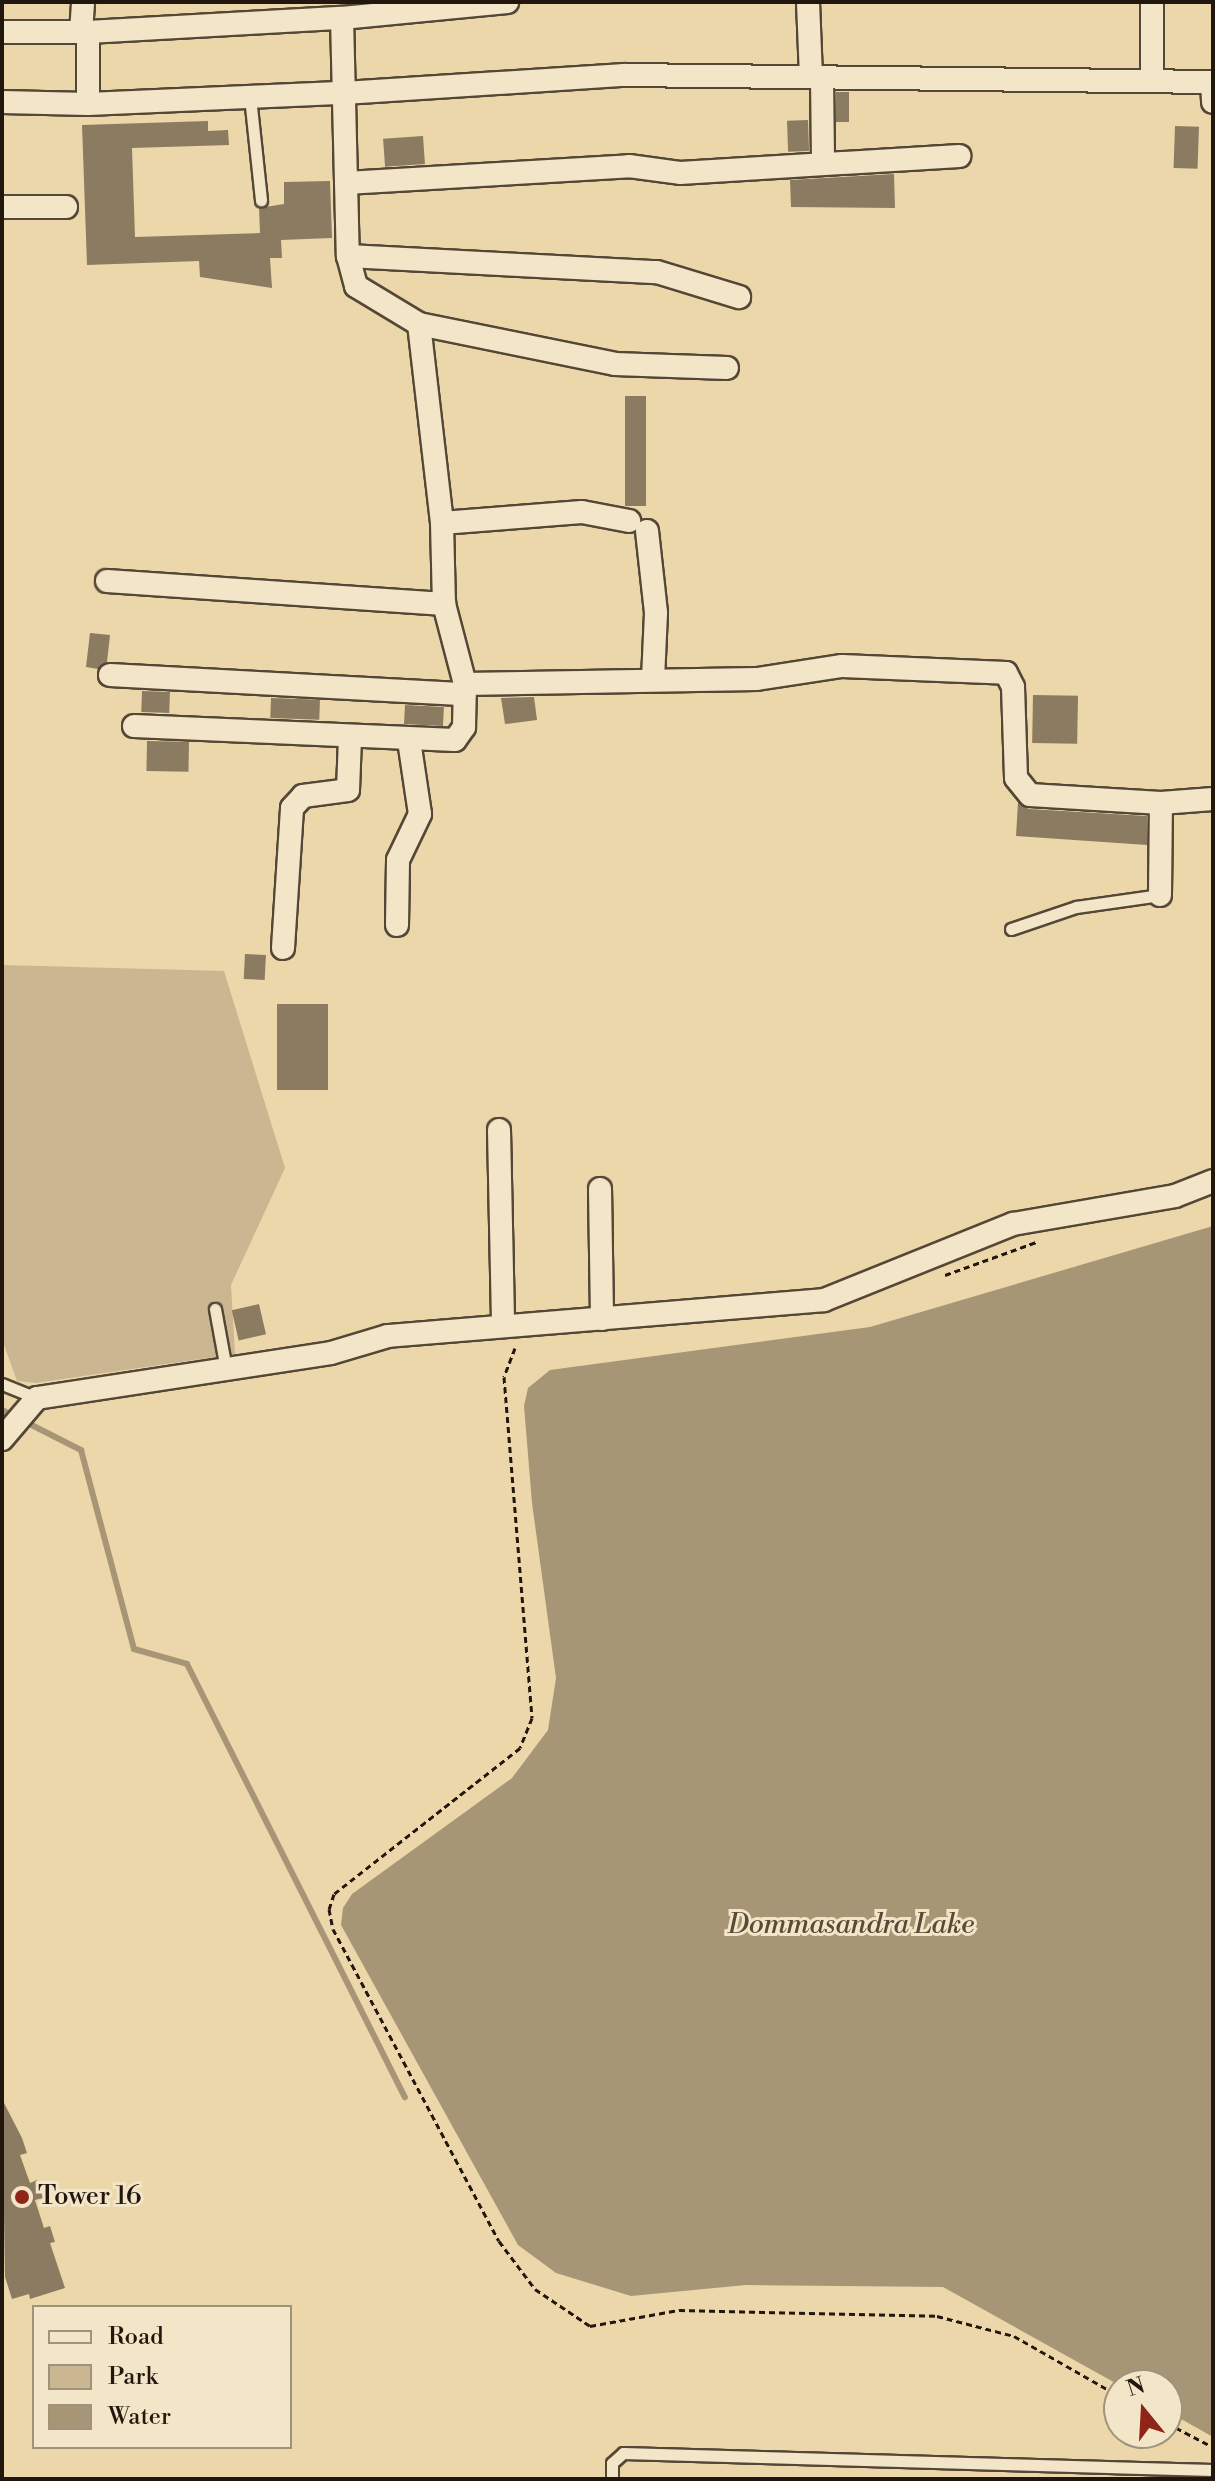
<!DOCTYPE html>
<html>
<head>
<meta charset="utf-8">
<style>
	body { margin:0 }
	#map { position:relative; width:1215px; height:2481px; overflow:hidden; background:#ecd7ab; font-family:"Libre Bodoni",serif }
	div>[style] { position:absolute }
	.green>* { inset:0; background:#cab690 }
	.water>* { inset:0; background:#a79676 }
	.stream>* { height:6px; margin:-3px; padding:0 3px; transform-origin:3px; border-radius:3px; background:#a79676 }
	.building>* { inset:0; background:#8b7b60; transform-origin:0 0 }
	.path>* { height:3px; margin-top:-1.5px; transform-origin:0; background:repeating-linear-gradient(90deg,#22170f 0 6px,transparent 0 10px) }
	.roads { filter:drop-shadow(2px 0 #544736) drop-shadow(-2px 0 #544736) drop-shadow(0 2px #544736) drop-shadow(0 -2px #544736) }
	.lane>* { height:11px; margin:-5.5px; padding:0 5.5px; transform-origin:5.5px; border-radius:5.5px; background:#f3e5c8 }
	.street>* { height:22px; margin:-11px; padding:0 11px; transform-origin:11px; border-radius:11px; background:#f3e5c8 }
	.dots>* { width:22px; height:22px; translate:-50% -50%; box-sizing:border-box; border:4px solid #f3e5c8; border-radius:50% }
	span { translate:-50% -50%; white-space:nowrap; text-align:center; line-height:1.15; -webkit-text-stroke:6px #f3e5c8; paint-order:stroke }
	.poi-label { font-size:26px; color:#22170f }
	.left { translate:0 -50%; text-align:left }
	.water-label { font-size:28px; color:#574a38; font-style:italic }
	.frame { position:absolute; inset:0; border:4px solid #22170f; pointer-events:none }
	.legend { position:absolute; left:32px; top:2305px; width:260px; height:144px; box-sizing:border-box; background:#f3e5c8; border:2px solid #9f937e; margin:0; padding:10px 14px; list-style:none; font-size:24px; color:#22170f }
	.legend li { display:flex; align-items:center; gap:16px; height:40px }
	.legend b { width:40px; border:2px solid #9f937e }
	.north { position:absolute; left:1103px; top:2369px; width:80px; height:80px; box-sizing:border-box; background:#f3e5c8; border:2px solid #9f937e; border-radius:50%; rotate:342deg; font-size:22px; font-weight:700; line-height:32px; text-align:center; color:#22170f }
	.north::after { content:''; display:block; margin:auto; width:28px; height:36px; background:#8f2418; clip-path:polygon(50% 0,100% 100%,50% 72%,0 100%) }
</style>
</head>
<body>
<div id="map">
	<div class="green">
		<i style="clip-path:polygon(2px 965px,224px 971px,285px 1168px,231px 1285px,235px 1354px,36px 1383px,17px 1381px,2px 1339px)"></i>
	</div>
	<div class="water">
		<i style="clip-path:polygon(1213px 1226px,1213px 2437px,1167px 2411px,1167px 2385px,1119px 2385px,943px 2287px,746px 2285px,631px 2296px,556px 2273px,518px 2245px,341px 1925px,343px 1908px,352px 1894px,512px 1778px,548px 1730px,556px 1678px,532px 1503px,524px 1406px,528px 1388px,550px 1370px,870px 1327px)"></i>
	</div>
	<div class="stream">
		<i style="left:2px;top:1410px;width:89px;rotate:26.9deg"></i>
		<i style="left:81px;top:1450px;width:206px;rotate:75.1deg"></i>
		<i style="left:134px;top:1649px;width:55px;rotate:15.8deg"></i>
		<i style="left:187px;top:1664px;width:485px;rotate:63.3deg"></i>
	</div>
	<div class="building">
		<i style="left:836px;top:92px;width:13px;height:30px"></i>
		<i style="left:808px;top:120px;width:31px;height:21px;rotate:88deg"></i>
		<i style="clip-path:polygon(208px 121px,208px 131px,228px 130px,229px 145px,132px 148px,135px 237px,260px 233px,259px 208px,284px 204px,284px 182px,330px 181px,332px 238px,281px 240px,282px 258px,270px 258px,272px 288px,200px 277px,199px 261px,87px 265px,82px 125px)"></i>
		<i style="left:1175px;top:126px;width:24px;height:42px;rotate:2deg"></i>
		<i style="left:423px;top:136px;width:28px;height:40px;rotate:86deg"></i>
		<i style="clip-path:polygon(894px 174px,895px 208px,791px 207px,790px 180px)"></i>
		<i style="left:625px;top:396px;width:21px;height:110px"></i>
		<i style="clip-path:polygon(90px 633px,110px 635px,107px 662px,98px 669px,86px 667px)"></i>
		<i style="left:142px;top:691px;width:28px;height:21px;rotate:2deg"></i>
		<i style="left:1033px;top:695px;width:45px;height:48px;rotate:1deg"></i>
		<i style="clip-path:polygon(534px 697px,537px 720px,505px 724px,501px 698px)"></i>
		<i style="left:271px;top:698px;width:49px;height:20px;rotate:2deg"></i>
		<i style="left:405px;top:705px;width:39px;height:19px;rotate:3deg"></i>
		<i style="left:147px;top:741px;width:42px;height:30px;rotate:1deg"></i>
		<i style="clip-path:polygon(1018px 802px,1029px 809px,1147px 816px,1147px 845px,1016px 836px)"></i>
		<i style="left:245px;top:954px;width:21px;height:25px;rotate:3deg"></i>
		<i style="left:277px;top:1004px;width:51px;height:86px"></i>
		<i style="left:259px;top:1304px;width:31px;height:28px;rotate:77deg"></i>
		<i style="clip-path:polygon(2px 2099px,22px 2138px,27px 2153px,20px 2155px,30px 2183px,37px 2180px,43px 2198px,35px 2200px,44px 2228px,50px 2226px,55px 2242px,50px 2243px,65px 2288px,30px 2299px,29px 2294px,12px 2299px,5px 2277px)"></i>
	</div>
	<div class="path">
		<i style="left:945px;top:1275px;width:97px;rotate:-19.9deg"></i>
		<i style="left:515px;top:1348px;width:31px;rotate:111deg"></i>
		<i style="left:504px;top:1377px;width:342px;rotate:85.3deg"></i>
		<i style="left:532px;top:1718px;width:32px;rotate:112deg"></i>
		<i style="left:520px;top:1748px;width:236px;rotate:141.9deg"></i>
		<i style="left:334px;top:1894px;width:16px;rotate:108deg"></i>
		<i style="left:329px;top:1909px;width:20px;rotate:79deg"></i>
		<i style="left:333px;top:1929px;width:353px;rotate:62deg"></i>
		<i style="left:499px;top:2241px;width:60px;rotate:53.1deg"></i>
		<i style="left:535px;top:2289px;width:66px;rotate:33.9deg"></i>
		<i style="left:590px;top:2326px;width:90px;rotate:-10.2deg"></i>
		<i style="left:679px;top:2310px;width:258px;rotate:1.3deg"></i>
		<i style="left:937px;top:2316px;width:80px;rotate:14.6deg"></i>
		<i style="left:1014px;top:2336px;width:121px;rotate:29.7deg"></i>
		<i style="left:1167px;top:2423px;width:52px;rotate:27.6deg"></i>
	</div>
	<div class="roads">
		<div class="lane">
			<i style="left:250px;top:97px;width:104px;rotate:83.9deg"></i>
			<i style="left:1011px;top:929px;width:69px;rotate:-18.7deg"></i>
			<i style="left:1076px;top:907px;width:85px;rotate:-8.1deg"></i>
			<i style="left:215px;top:1309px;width:61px;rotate:79.6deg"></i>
			<i style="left:2px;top:1384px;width:38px;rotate:22deg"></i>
			<i style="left:612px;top:2479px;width:16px;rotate:-90deg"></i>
			<i style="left:612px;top:2463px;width:15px;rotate:-42deg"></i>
			<i style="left:623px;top:2453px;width:590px;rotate:1.65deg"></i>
		</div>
		<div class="street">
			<i style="left:808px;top:2px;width:75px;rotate:87.7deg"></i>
			<i style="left:1152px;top:2px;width:79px;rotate:90deg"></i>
			<i style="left:342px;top:18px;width:238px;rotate:88.6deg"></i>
			<i style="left:348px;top:256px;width:31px;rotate:75deg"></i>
			<i style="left:356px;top:286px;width:74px;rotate:31.1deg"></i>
			<i style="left:419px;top:324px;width:200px;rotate:11.5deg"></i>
			<i style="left:615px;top:364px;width:112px;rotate:2deg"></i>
			<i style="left:2px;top:32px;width:86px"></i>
			<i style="left:88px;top:32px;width:254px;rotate:-3.2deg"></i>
			<i style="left:342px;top:18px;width:166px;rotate:-5.5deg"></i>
			<i style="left:81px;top:32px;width:30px;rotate:-86deg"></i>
			<i style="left:822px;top:77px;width:85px;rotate:89.3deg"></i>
			<i style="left:1212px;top:82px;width:20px;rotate:87deg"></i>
			<i style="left:2px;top:102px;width:86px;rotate:1.3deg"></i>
			<i style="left:88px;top:104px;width:256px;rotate:-2.5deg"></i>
			<i style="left:344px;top:93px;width:281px;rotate:-3.7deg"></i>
			<i style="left:624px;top:75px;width:589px;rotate:0.68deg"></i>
			<i style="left:88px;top:104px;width:72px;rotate:-90deg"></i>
			<i style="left:346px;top:183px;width:284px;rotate:-3.4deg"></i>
			<i style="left:629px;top:166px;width:51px;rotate:7.8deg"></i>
			<i style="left:680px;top:173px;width:280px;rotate:-3.5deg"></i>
			<i style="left:2px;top:207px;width:64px"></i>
			<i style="left:348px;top:256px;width:309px;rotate:3deg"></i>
			<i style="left:657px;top:272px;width:86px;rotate:17deg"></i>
			<i style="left:419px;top:324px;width:200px;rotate:83.4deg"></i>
			<i style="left:442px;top:523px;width:81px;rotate:88.6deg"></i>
			<i style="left:444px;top:604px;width:83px;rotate:75.3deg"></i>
			<i style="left:465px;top:684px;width:292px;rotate:-1deg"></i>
			<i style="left:757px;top:679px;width:86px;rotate:-8.7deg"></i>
			<i style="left:842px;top:666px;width:164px;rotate:2.4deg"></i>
			<i style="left:1006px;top:673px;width:16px;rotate:63deg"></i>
			<i style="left:1013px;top:687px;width:91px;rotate:88.1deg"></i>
			<i style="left:1016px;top:778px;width:22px;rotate:51deg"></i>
			<i style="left:1030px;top:795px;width:131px;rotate:3.5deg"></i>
			<i style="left:1161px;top:803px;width:52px;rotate:-4.4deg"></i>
			<i style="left:442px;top:523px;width:140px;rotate:-4.5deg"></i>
			<i style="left:582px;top:512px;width:48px;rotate:10.8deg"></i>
			<i style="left:647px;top:531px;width:82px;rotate:83.7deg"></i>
			<i style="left:656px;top:613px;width:65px;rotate:92.6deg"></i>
			<i style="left:107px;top:581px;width:338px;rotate:3.9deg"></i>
			<i style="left:110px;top:675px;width:355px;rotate:3.1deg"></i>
			<i style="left:134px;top:726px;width:321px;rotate:2.5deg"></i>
			<i style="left:455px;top:740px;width:16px;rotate:-55deg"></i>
			<i style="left:464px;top:727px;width:43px;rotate:-88.7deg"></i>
			<i style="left:1160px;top:895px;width:92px;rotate:-89.4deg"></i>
			<i style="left:397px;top:925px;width:65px;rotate:-89.1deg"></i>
			<i style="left:398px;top:860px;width:51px;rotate:-64.4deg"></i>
			<i style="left:420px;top:814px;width:75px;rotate:-98.5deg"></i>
			<i style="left:283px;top:948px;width:140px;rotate:-86.3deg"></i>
			<i style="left:292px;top:808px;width:16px;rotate:-47deg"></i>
			<i style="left:303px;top:796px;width:45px;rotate:-7.6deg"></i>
			<i style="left:348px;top:790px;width:53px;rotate:-87.8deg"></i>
			<i style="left:499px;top:1130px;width:196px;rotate:88.8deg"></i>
			<i style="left:600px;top:1189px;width:130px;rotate:89.1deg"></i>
			<i style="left:2px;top:1439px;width:54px;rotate:-49.5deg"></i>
			<i style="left:37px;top:1398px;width:297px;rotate:-8.7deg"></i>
			<i style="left:331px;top:1353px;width:59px;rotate:-16.6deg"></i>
			<i style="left:388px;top:1336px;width:437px;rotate:-4.7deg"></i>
			<i style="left:824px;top:1300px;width:204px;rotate:-21.9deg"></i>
			<i style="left:1013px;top:1224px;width:164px;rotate:-9.8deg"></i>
			<i style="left:1175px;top:1196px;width:41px;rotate:-21.5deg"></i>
		</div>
	</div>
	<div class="dots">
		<i style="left:22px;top:2197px;background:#8f2418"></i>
	</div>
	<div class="poi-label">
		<span class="left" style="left:38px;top:2197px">Tower 16</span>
	</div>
	<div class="water-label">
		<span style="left:851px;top:1925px">Dommasandra Lake</span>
	</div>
	<div class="frame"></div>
	<ul class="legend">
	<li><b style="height:10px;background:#f3e5c8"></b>Road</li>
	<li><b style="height:22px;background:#cab690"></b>Park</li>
	<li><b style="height:22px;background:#a79676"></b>Water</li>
	</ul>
	<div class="north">N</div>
</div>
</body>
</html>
